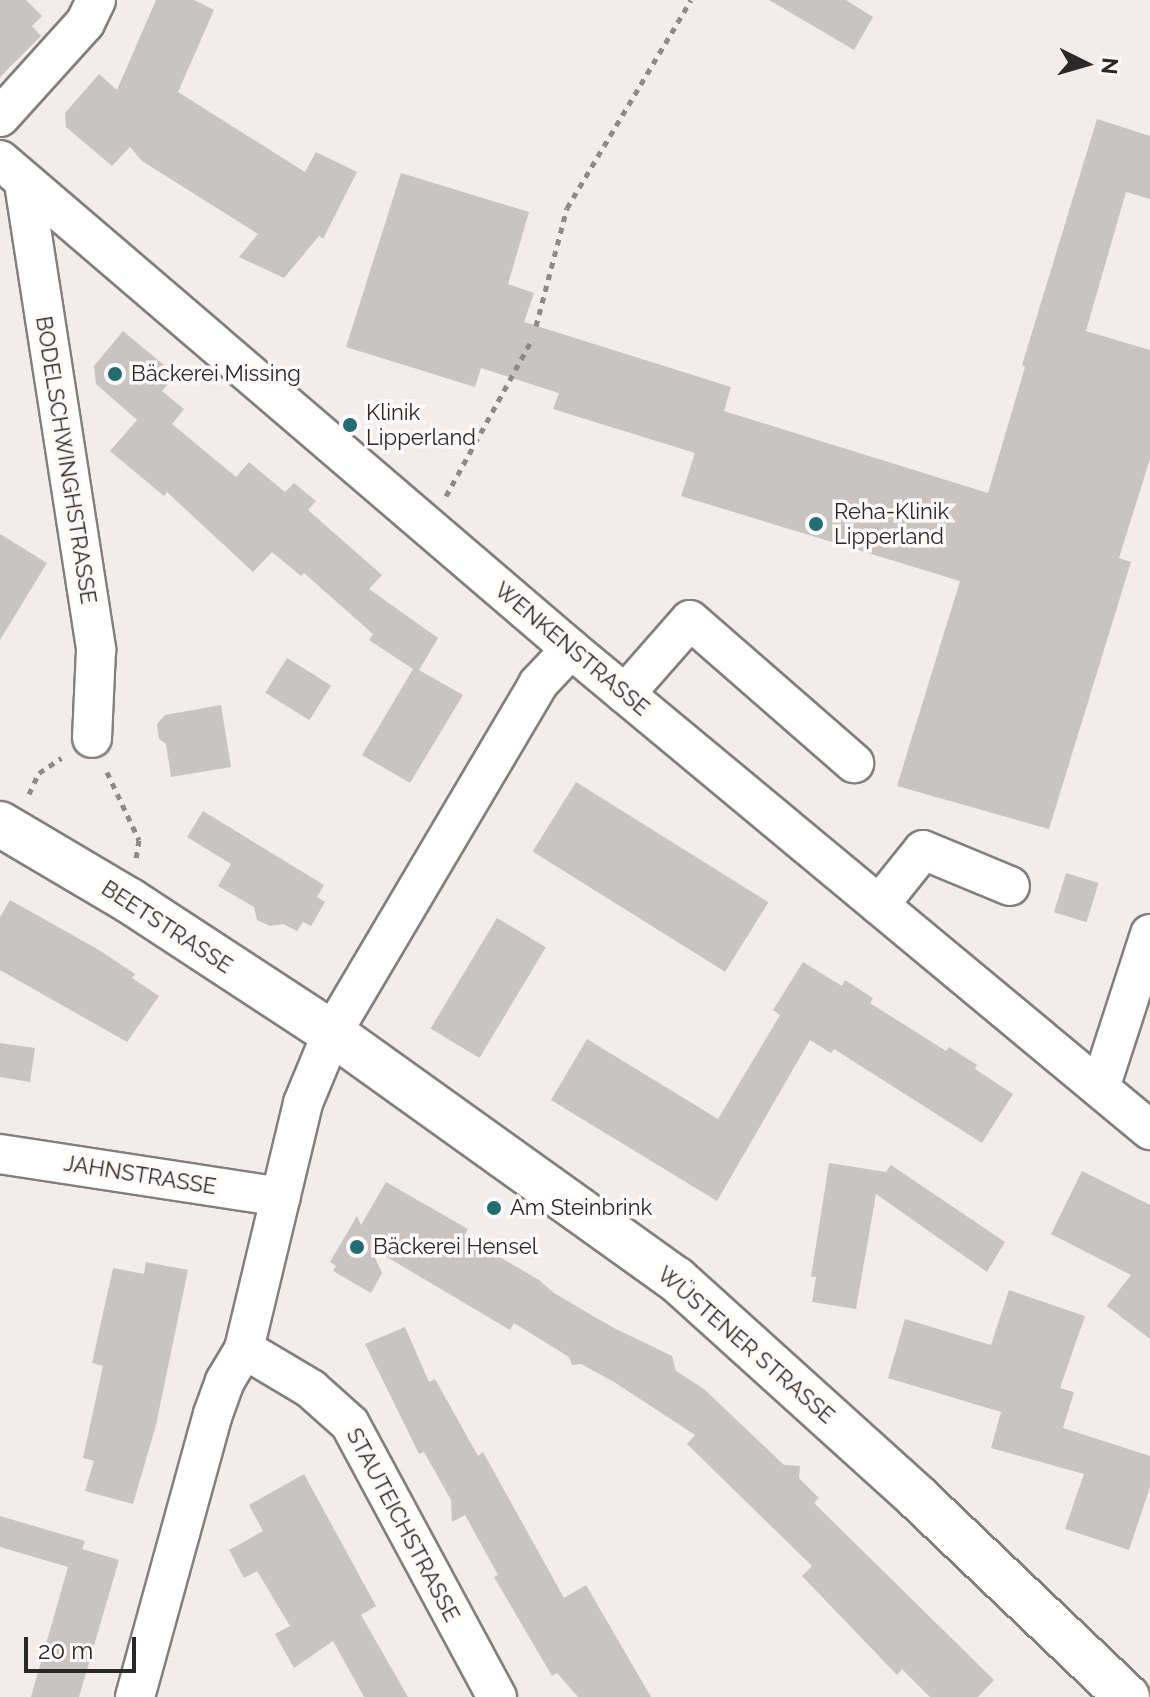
<!DOCTYPE html>
<html>
<head>
<meta charset="utf-8">
<style>
	body { margin:0 }
	#map { position:relative; width:1150px; height:1697px; overflow:hidden; background:#f2ecec; font-family:Raleway,sans-serif }
	div>[style] { position:absolute }
	.building>* { inset:0; background:#c9c4c4; transform-origin:0 0 }
	.path>* { height:5px; margin-top:-2.5px; transform-origin:0; background:repeating-linear-gradient(90deg,#8e8a8a 0 6px,transparent 0 12px) }
	.roads { filter:drop-shadow(2px 0 #847f7f) drop-shadow(-2px 0 #847f7f) drop-shadow(0 2px #847f7f) drop-shadow(0 -2px #847f7f) }
	.minor>* { height:38px; margin:-19px; padding:0 19px; transform-origin:19px; border-radius:19px; background:#fff }
	.major>* { height:44px; margin:-22px; padding:0 22px; transform-origin:22px; border-radius:22px; background:#fff }
	.dots>* { width:22px; height:22px; translate:-50% -50%; box-sizing:border-box; border:4px solid #fffaf9; border-radius:50% }
	span { translate:-50% -50%; white-space:nowrap; text-align:center; line-height:1.15; -webkit-text-stroke:7px #fffaf9; paint-order:stroke }
	.poi-label { font-size:22px; color:#2a2828 }
	.left { translate:0 -50%; text-align:left }
	.street-label { font-size:22px; color:#2a2828 }
	.north { position:absolute; left:1046px; top:24px; width:80px; height:80px; -webkit-text-stroke:6px #fffaf9; paint-order:stroke; rotate:95deg; font-size:22px; font-weight:700; line-height:32px; text-align:center; color:#2a2828 }
	.north::after { content:''; display:block; margin:auto; width:28px; height:36px; background:#2a2828; clip-path:polygon(50% 0,100% 100%,50% 72%,0 100%) }
	.scale { position:absolute; left:24px; top:1637px; width:112px; height:36px; box-sizing:border-box; border:4px solid #2a2828; border-top:0; padding-left:10px; font-size:24px; line-height:28px; white-space:nowrap; color:#2a2828; -webkit-text-stroke:6px #fffaf9; paint-order:stroke }
</style>
</head>
<body>
<div id="map">
	<div class="building">
		<i style="clip-path:polygon(0 0,26px 0,42px 16px,32px 26px,41px 36px,0 77px)"></i>
		<i style="clip-path:polygon(156px 0,194px 0,214px 10px,178px 92px,305px 172px,316px 152px,357px 172px,323px 239px,319px 236px,284px 278px,239px 257px,258px 234px,142px 161px,130px 147px,112px 166px,66px 127px,65px 113px,99px 74px,117px 90px)"></i>
		<i style="clip-path:polygon(769px 0,846px 0,873px 17px,854px 50px)"></i>
		<i style="clip-path:polygon(1097px 119px,1150px 136px,1150px 199px,1126px 192px,1086px 331px,1150px 350px,1150px 459px,1119px 558px,1131px 562px,1049px 829px,897px 786px,960px 581px,681px 496px,695px 453px,553px 409px,559px 393px,481px 368px,475px 387px,346px 347px,401px 173px,529px 212px,508px 284px,534px 293px,524px 322px,731px 387px,724px 411px,988px 493px,1025px 367px,1022px 365px)"></i>
		<i style="clip-path:polygon(123px 331px,176px 375px,162px 391px,184px 409px,172px 424px,236px 477px,249px 462px,285px 492px,294px 483px,316px 501px,308px 510px,382px 575px,369px 589px,438px 638px,419px 670px,463px 695px,410px 783px,362px 755px,413px 669px,369px 640px,373px 634px,304px 573px,301px 576px,272px 552px,253px 572px,167px 492px,164px 496px,110px 451px,137px 420px,96px 384px,94px 366px)"></i>
		<i style="clip-path:polygon(0 534px,47px 563px,0 640px)"></i>
		<i style="left:287px;top:658px;width:52px;height:41px;rotate:32deg"></i>
		<i style="clip-path:polygon(221px 705px,231px 767px,171px 777px,166px 744px,159px 739px,157px 724px,165px 715px)"></i>
		<i style="left:576px;top:782px;width:227px;height:82px;rotate:32deg"></i>
		<i style="clip-path:polygon(203px 811px,324px 885px,317px 897px,325px 902px,311px 926px,303px 922px,297px 931px,283px 924px,270px 926px,257px 920px,254px 907px,218px 886px,231px 864px,187px 837px)"></i>
		<i style="left:1066px;top:873px;width:34px;height:41px;rotate:17deg"></i>
		<i style="clip-path:polygon(10px 900px,99px 950px,135px 974px,132px 978px,159px 996px,127px 1042px,0 970px,0 917px)"></i>
		<i style="left:497px;top:918px;width:57px;height:129px;rotate:31deg"></i>
		<i style="clip-path:polygon(803px 962px,842px 986px,845px 980px,873px 998px,870px 1003px,946px 1051px,949px 1047px,977px 1065px,975px 1069px,1013px 1094px,982px 1143px,834px 1049px,831px 1053px,810px 1040px,717px 1201px,551px 1100px,587px 1039px,718px 1119px,780px 1015px,773px 1010px)"></i>
		<i style="clip-path:polygon(0 1043px,35px 1048px,30px 1082px,0 1077px)"></i>
		<i style="clip-path:polygon(829px 1163px,886px 1172px,891px 1165px,1005px 1242px,987px 1272px,876px 1194px,856px 1309px,812px 1302px,816px 1277px,811px 1277px)"></i>
		<i style="clip-path:polygon(1082px 1171px,1150px 1205px,1150px 1339px,1107px 1306px,1131px 1275px,1051px 1234px)"></i>
		<i style="clip-path:polygon(386px 1182px,468px 1229px,464px 1236px,539px 1280px,554px 1293px,612px 1327px,672px 1356px,676px 1371px,704px 1389px,784px 1465px,800px 1466px,799px 1478px,819px 1498px,814px 1503px,994px 1680px,978px 1697px,930px 1697px,902px 1669px,897px 1675px,802px 1576px,812px 1566px,687px 1444px,695px 1435px,614px 1382px,581px 1364px,572px 1365px,569px 1357px,514px 1323px,510px 1330px,370px 1247px,382px 1273px,371px 1293px,333px 1271px,336px 1266px,330px 1262px,357px 1216px,361px 1225px)"></i>
		<i style="clip-path:polygon(146px 1262px,188px 1270px,156px 1425px,133px 1504px,85px 1491px,94px 1461px,83px 1458px,103px 1366px,92px 1363px,113px 1268px,144px 1274px)"></i>
		<i style="clip-path:polygon(1009px 1290px,1085px 1316px,1060px 1388px,1074px 1392px,1063px 1428px,1150px 1456px,1150px 1487px,1129px 1550px,1065px 1529px,1084px 1474px,991px 1448px,1001px 1412px,888px 1378px,905px 1319px,991px 1345px)"></i>
		<i style="clip-path:polygon(405px 1327px,429px 1382px,435px 1379px,478px 1456px,483px 1452px,564px 1598px,586px 1585px,651px 1697px,578px 1697px,557px 1673px,552px 1676px,494px 1577px,498px 1575px,465px 1515px,452px 1522px,451px 1500px,424px 1452px,419px 1454px,365px 1344px)"></i>
		<i style="clip-path:polygon(304px 1474px,376px 1606px,361px 1615px,408px 1697px,364px 1697px,333px 1641px,294px 1668px,275px 1634px,290px 1626px,257px 1571px,244px 1578px,229px 1550px,263px 1531px,249px 1505px)"></i>
		<i style="clip-path:polygon(0 1516px,85px 1541px,82px 1549px,119px 1560px,79px 1697px,31px 1697px,68px 1567px,0 1547px)"></i>
	</div>
	<div class="path">
		<i style="left:536px;top:326px;width:122px;rotate:-75.3deg"></i>
		<i style="left:567px;top:208px;width:242px;rotate:-59.2deg"></i>
		<i style="left:446px;top:496px;width:175px;rotate:-61.2deg"></i>
		<i style="left:107px;top:772px;width:75px;rotate:64.8deg"></i>
		<i style="left:139px;top:840px;width:19px;rotate:99deg"></i>
		<i style="left:29px;top:794px;width:23px;rotate:-65deg"></i>
		<i style="left:39px;top:773px;width:27px;rotate:-34deg"></i>
	</div>
	<div class="roads">
		<div class="minor">
			<i style="left:0;top:117px;width:127px;rotate:-47.9deg"></i>
			<i style="left:85px;top:23px;width:25px;rotate:-64deg"></i>
			<i style="left:0;top:160px;width:752px;rotate:40.58deg"></i>
			<i style="left:571px;top:649px;width:753px;rotate:39.72deg"></i>
			<i style="left:24px;top:183px;width:473px;rotate:81.2deg"></i>
			<i style="left:96px;top:650px;width:88px;rotate:92.6deg"></i>
			<i style="left:625px;top:694px;width:98px;rotate:-48.7deg"></i>
			<i style="left:690px;top:620px;width:218px;rotate:41.1deg"></i>
			<i style="left:879px;top:905px;width:70px;rotate:-51.3deg"></i>
			<i style="left:923px;top:850px;width:94px;rotate:22.5deg"></i>
			<i style="left:1100px;top:1088px;width:162px;rotate:-72deg"></i>
			<i style="left:0;top:1154px;width:284px;rotate:8.7deg"></i>
			<i style="left:244px;top:1349px;width:78px;rotate:30.8deg"></i>
			<i style="left:311px;top:1389px;width:52px;rotate:41.9deg"></i>
			<i style="left:350px;top:1424px;width:310px;rotate:61.7deg"></i>
			<i style="left:135px;top:1697px;width:294px;rotate:-74.6deg"></i>
			<i style="left:213px;top:1414px;width:35px;rotate:-70deg"></i>
			<i style="left:225px;top:1381px;width:37px;rotate:-59deg"></i>
			<i style="left:244px;top:1349px;width:253px;rotate:-76.5deg"></i>
			<i style="left:303px;top:1103px;width:76px;rotate:-67.5deg"></i>
			<i style="left:332px;top:1033px;width:405px;rotate:-59.4deg"></i>
			<i style="left:538px;top:684px;width:48px;rotate:-46.7deg"></i>
		</div>
		<div class="major">
			<i style="left:0;top:824px;width:151px;rotate:30.6deg"></i>
			<i style="left:130px;top:901px;width:241px;rotate:33.2deg"></i>
			<i style="left:332px;top:1033px;width:423px;rotate:35.6deg"></i>
			<i style="left:676px;top:1279px;width:326px;rotate:42.1deg"></i>
			<i style="left:918px;top:1498px;width:289px;rotate:43.6deg"></i>
		</div>
	</div>
	<div class="dots">
		<i style="left:115px;top:374px;background:#226d73"></i>
		<i style="left:350px;top:425px;background:#226d73"></i>
		<i style="left:816px;top:524px;background:#226d73"></i>
		<i style="left:494px;top:1208px;background:#226d73"></i>
		<i style="left:357px;top:1247px;background:#226d73"></i>
	</div>
	<div class="poi-label">
		<span class="left" style="left:131px;top:374px">Bäckerei Missing</span>
		<span class="left" style="left:366px;top:425px">Klinik<br>Lipperland</span>
		<span class="left" style="left:834px;top:524px">Reha-Klinik<br>Lipperland</span>
		<span class="left" style="left:510px;top:1208px">Am Steinbrink</span>
		<span class="left" style="left:373px;top:1247px">Bäckerei Hensel</span>
	</div>
	<div class="street-label">
		<span style="left:66px;top:460px;rotate:81deg">BODELSCHWINGHSTRASSE</span>
		<span style="left:572px;top:649px;rotate:40deg">WENKENSTRASSE</span>
		<span style="left:167px;top:927px;rotate:33deg">BEETSTRASSE</span>
		<span style="left:140px;top:1175px;rotate:9deg">JAHNSTRASSE</span>
		<span style="left:746px;top:1345px;rotate:41deg">WÜSTENER STRASSE</span>
		<span style="left:403px;top:1525px;rotate:62deg">STAUTEICHSTRASSE</span>
	</div>
	<div class="north">N</div>
	<div class="scale">20 m</div>
</div>
</body>
</html>
